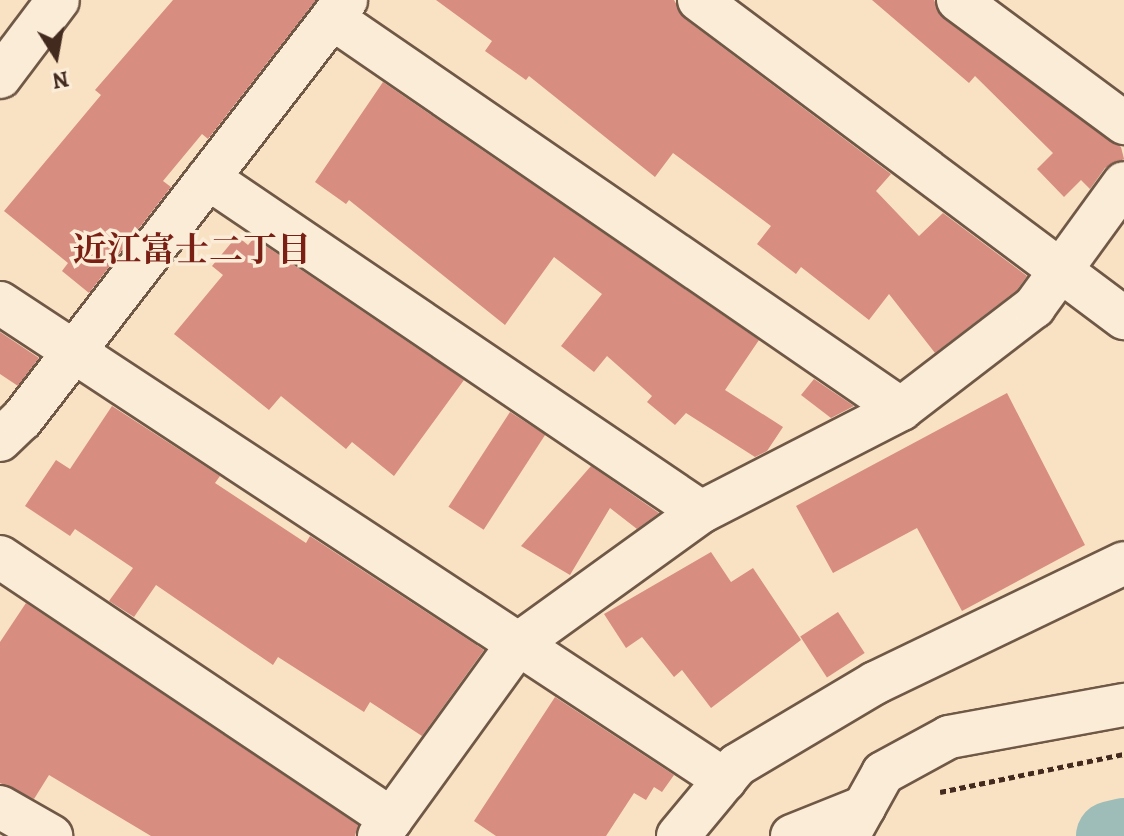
<!DOCTYPE html>
<html>
<head>
<meta charset="utf-8">
<style>
	body { margin:0 }
	#map { position:relative; width:1124px; height:836px; overflow:hidden; background:#f9e2c3; font-family:Alegreya,"Noto Serif JP",serif }
	div>[style] { position:absolute }
	.river>* { height:70px; margin:-35px; padding:0 35px; transform-origin:35px; border-radius:35px; background:#9ebdb8 }
	.building>* { inset:0; background:#d78d7f; transform-origin:0 0 }
	.path>* { height:5px; margin-top:-2.5px; transform-origin:0; background:repeating-linear-gradient(90deg,#432a1e 0 6px,transparent 0 10px) }
	.roads { filter:drop-shadow(2px 0 #705847) drop-shadow(-2px 0 #705847) drop-shadow(0 2px #705847) drop-shadow(0 -2px #705847) }
	.street>* { height:42px; margin:-21px; padding:0 21px; transform-origin:21px; border-radius:21px; background:#fbecd8 }
	span { translate:-50% -50%; white-space:nowrap; text-align:center; line-height:1.15; -webkit-text-stroke:7px #fbecd8; paint-order:stroke }
	.neighbourhood-label { font-size:34px; color:#7a1f14; font-weight:700 }
	.north { position:absolute; left:16px; top:16px; width:80px; height:80px; -webkit-text-stroke:6px #fbecd8; paint-order:stroke; rotate:169deg; font-size:22px; font-weight:700; line-height:32px; text-align:center; color:#432a1e }
	.north::after { content:''; display:block; margin:auto; width:28px; height:36px; background:#432a1e; clip-path:polygon(50% 0,100% 100%,50% 72%,0 100%) }
</style>
</head>
<body>
<div id="map">
	<div class="river">
		<i style="left:1111px;top:836px;width:13px;rotate:-13deg"></i>
	</div>
	<div class="building">
		<i style="clip-path:polygon(173px 0,316px 0,208px 139px,202px 134px,163px 181px,171px 187px,89px 293px,62px 271px,68px 263px,4px 211px,101px 95px,95px 90px)"></i>
		<i style="clip-path:polygon(436px 0,674px 0,685px 19px,891px 174px,876px 191px,919px 236px,943px 213px,1027px 276px,1017px 290px,935px 353px,889px 294px,869px 320px,801px 267px,796px 274px,757px 244px,771px 226px,673px 153px,655px 177px,529px 76px,526px 80px,485px 51px,492px 41px)"></i>
		<i style="clip-path:polygon(872px 0,934px 0,944px 19px,1121px 147px,1124px 159px,1105px 168px,1090px 189px,1081px 180px,1064px 197px,1037px 169px,1053px 153px,975px 76px,969px 83px)"></i>
		<i style="clip-path:polygon(383px 82px,759px 340px,725px 390px,783px 427px,767px 451px,755px 457px,686px 413px,675px 425px,647px 402px,652px 396px,607px 356px,594px 372px,561px 346px,602px 294px,554px 257px,505px 325px,349px 200px,346px 204px,315px 182px)"></i>
		<i style="clip-path:polygon(237px 236px,248px 245px,254px 238px,464px 380px,394px 476px,352px 442px,346px 449px,281px 396px,269px 410px,174px 334px,223px 275px,212px 266px)"></i>
		<i style="clip-path:polygon(0 332px,39px 358px,18px 386px,0 374px)"></i>
		<i style="clip-path:polygon(814px 379px,854px 406px,831px 418px,801px 395px)"></i>
		<i style="clip-path:polygon(1007px 393px,1085px 545px,962px 611px,917px 528px,833px 573px,796px 506px)"></i>
		<i style="clip-path:polygon(112px 406px,220px 476px,215px 483px,306px 543px,310px 536px,484px 650px,422px 736px,370px 702px,364px 712px,278px 657px,273px 665px,156px 585px,134px 617px,109px 601px,133px 568px,75px 529px,70px 536px,25px 506px,56px 460px,70px 469px)"></i>
		<i style="left:510px;top:412px;width:42px;height:113px;rotate:33deg"></i>
		<i style="clip-path:polygon(591px 466px,659px 513px,637px 529px,610px 508px,570px 575px,521px 546px)"></i>
		<i style="clip-path:polygon(711px 552px,731px 582px,753px 568px,801px 640px,711px 708px,682px 670px,674px 677px,642px 637px,626px 648px,604px 614px)"></i>
		<i style="clip-path:polygon(26px 603px,358px 825px,355px 836px,151px 836px,49px 775px,34px 799px,0 783px,0 642px)"></i>
		<i style="left:838px;top:612px;width:49px;height:45px;rotate:57deg"></i>
		<i style="clip-path:polygon(555px 697px,674px 775px,662px 792px,654px 787px,646px 800px,634px 793px,606px 836px,496px 836px,474px 821px)"></i>
	</div>
	<div class="path">
		<i style="left:940px;top:792px;width:188px;rotate:-11.7deg"></i>
	</div>
	<div class="roads">
		<div class="street">
			<i style="left:699px;top:0;width:531px;rotate:36.81deg"></i>
			<i style="left:958px;top:0;width:207px;rotate:36.5deg"></i>
			<i style="left:332px;top:18px;width:690px;rotate:34.5deg"></i>
			<i style="left:0;top:77px;width:96px;rotate:-53deg"></i>
			<i style="left:208px;top:178px;width:595px;rotate:34.12deg"></i>
			<i style="left:0;top:303px;width:868px;rotate:33.34deg"></i>
			<i style="left:0;top:440px;width:30px;rotate:-44deg"></i>
			<i style="left:22px;top:419px;width:530px;rotate:-52.29deg"></i>
			<i style="left:0;top:557px;width:471px;rotate:33.8deg"></i>
			<i style="left:0;top:807px;width:59px;rotate:29.6deg"></i>
			<i style="left:379px;top:836px;width:237px;rotate:-54.1deg"></i>
			<i style="left:518px;top:644px;width:226px;rotate:-35.8deg"></i>
			<i style="left:701px;top:512px;width:225px;rotate:-27.2deg"></i>
			<i style="left:901px;top:409px;width:168px;rotate:-37.5deg"></i>
			<i style="left:1034px;top:307px;width:153px;rotate:-54deg"></i>
			<i style="left:678px;top:836px;width:92px;rotate:-50.3deg"></i>
			<i style="left:737px;top:765px;width:161px;rotate:-30.7deg"></i>
			<i style="left:875px;top:683px;width:276px;rotate:-25.7deg"></i>
			<i style="left:792px;top:836px;width:78px;rotate:-21.9deg"></i>
			<i style="left:848px;top:836px;width:72px;rotate:-60.9deg"></i>
			<i style="left:883px;top:773px;width:75px;rotate:-28.6deg"></i>
			<i style="left:949px;top:737px;width:178px;rotate:-10.4deg"></i>
		</div>
	</div>
	<div class="neighbourhood-label">
		<span style="left:192px;top:250px">近江富士二丁目</span>
	</div>
	<div class="north">N</div>
</div>
</body>
</html>
